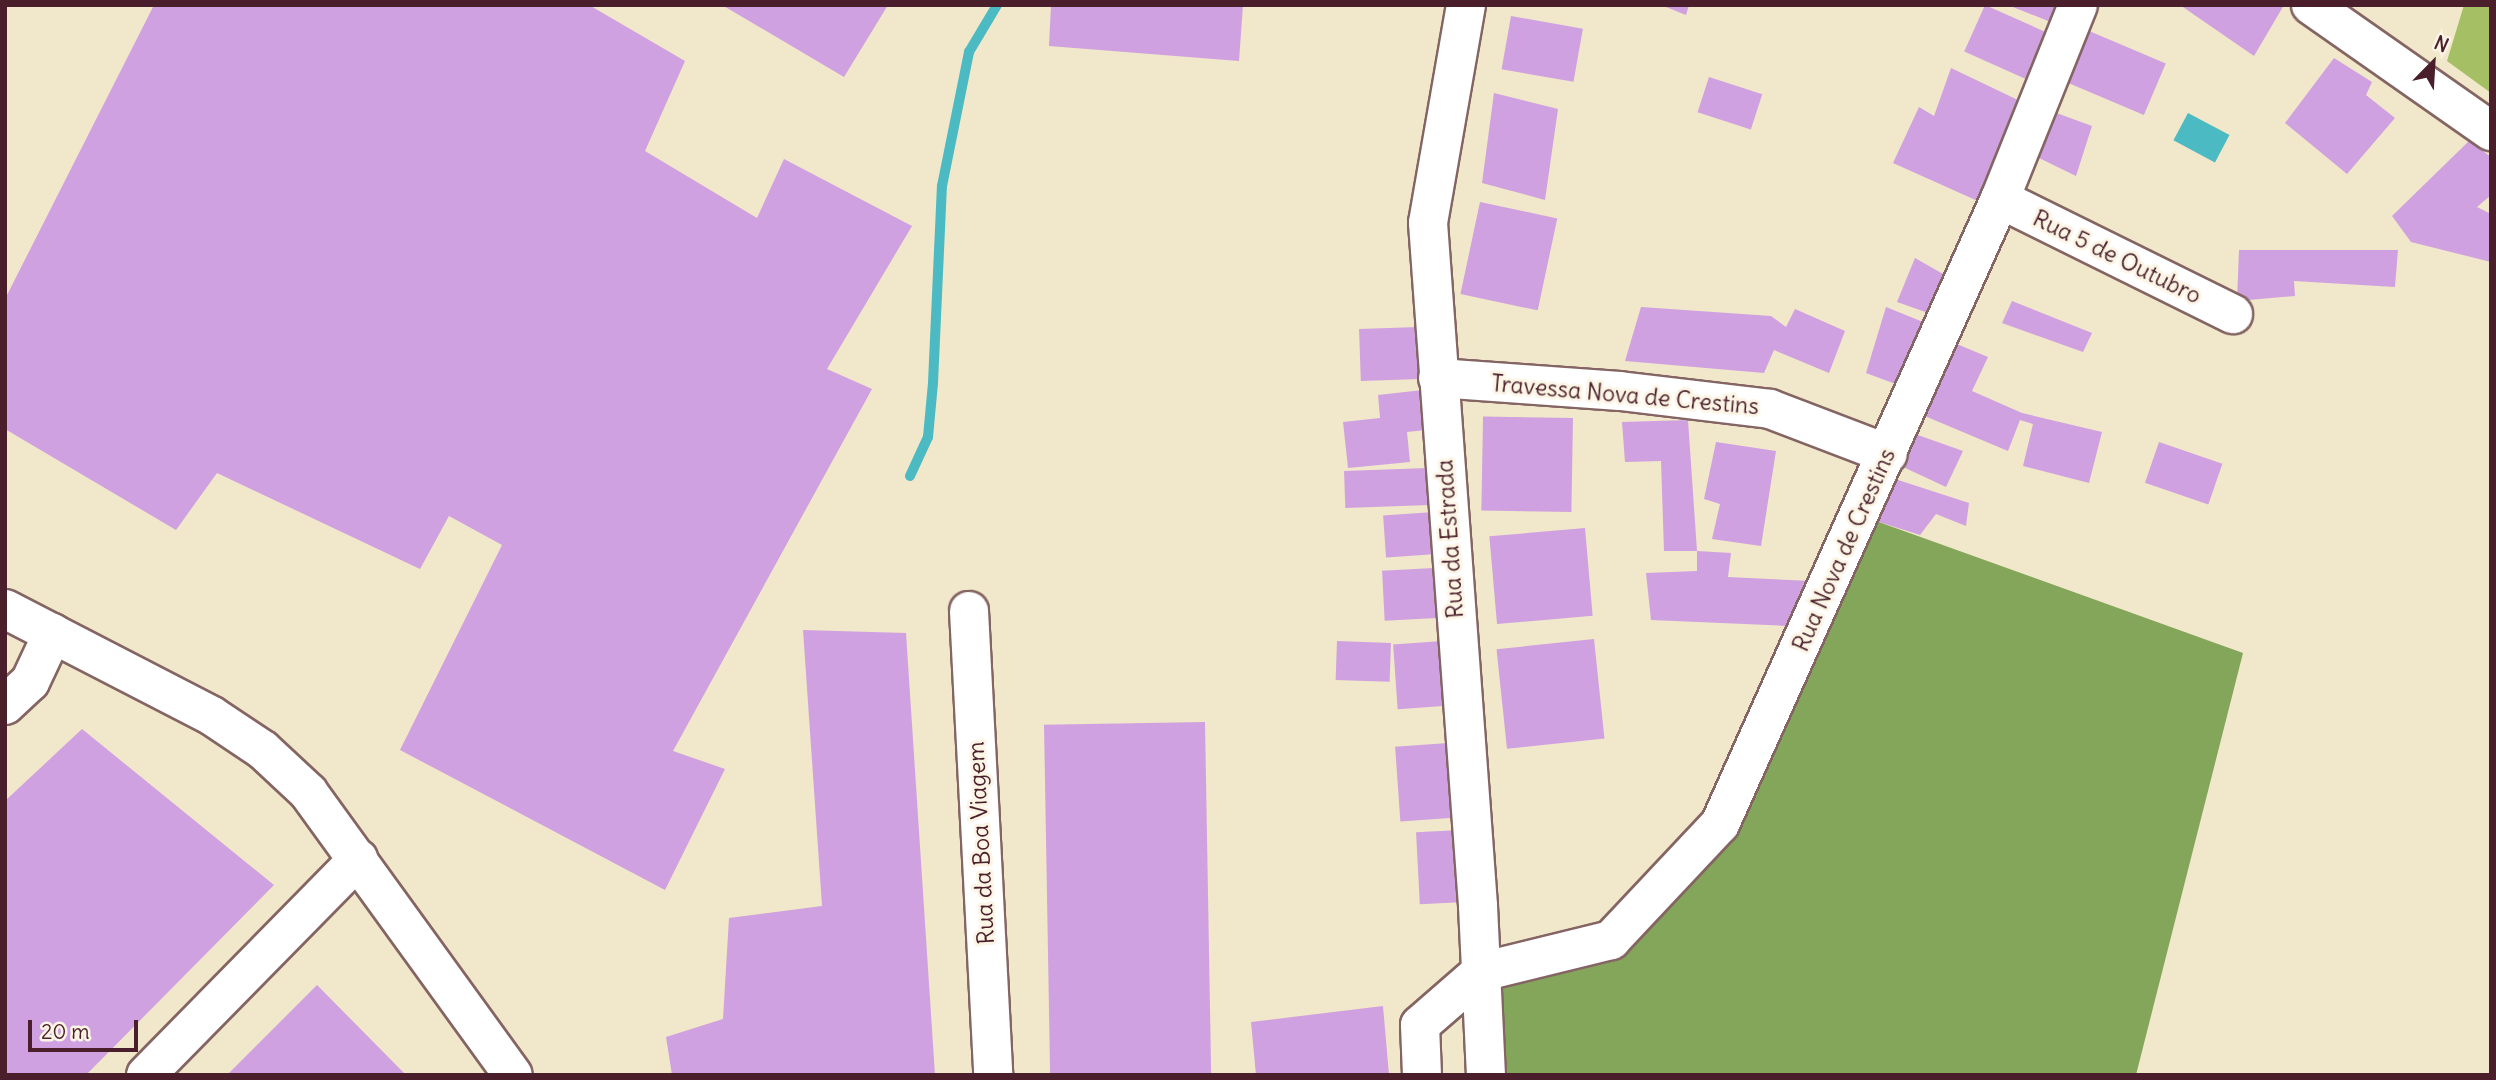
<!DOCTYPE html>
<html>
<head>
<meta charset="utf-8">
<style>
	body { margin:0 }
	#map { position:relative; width:2496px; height:1080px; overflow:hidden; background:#f1e7ca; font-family:Delius,sans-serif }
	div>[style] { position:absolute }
	.green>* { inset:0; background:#a5bf65 }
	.forest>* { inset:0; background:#84a65a }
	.water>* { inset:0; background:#4bbac2; transform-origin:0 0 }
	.stream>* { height:10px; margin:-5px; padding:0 5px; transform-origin:5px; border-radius:5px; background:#4bbac2 }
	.building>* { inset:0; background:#cfa1e0; transform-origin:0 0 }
	.roads { filter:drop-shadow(2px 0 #846563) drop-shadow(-2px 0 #846563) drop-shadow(0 2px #846563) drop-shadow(0 -2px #846563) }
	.minor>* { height:38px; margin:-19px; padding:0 19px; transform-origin:19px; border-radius:19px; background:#fff }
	span { translate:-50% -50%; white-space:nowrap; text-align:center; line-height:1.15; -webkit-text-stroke:6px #fcf5e5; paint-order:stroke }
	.street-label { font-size:23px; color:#4a1f2b }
	.frame { position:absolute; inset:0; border:7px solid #4a1f2b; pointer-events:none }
	.north { position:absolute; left:2398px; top:28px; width:70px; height:70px; -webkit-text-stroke:5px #fcf5e5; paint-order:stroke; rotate:24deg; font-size:19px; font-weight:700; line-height:28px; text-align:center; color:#4a1f2b }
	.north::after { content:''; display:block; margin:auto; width:24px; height:32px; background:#4a1f2b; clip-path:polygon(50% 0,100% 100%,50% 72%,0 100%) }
	.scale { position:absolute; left:28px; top:1020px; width:110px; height:32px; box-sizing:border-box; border:4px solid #4a1f2b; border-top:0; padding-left:9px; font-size:21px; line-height:24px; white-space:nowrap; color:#4a1f2b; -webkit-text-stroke:5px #fcf5e5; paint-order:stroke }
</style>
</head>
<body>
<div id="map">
	<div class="green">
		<i style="clip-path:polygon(2464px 5px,2491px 5px,2491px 93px,2447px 61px)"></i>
	</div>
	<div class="forest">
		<i style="clip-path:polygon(1876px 521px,2243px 653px,2136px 1075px,1490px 1075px,1481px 972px,1611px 940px,1720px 824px)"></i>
	</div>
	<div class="water">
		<i style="left:2188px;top:113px;width:47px;height:31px;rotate:28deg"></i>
	</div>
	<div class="stream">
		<i style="left:910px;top:476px;width:43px;rotate:-65.2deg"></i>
		<i style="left:928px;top:437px;width:54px;rotate:-84.7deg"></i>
		<i style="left:933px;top:383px;width:197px;rotate:-87.4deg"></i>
		<i style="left:942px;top:186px;width:137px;rotate:-78.6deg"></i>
		<i style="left:969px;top:52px;width:55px;rotate:-59.2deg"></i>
	</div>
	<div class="building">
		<i style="clip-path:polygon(154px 5px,589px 5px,685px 61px,645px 151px,757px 218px,784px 159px,912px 226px,827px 369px,872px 389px,673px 751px,725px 769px,665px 890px,400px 750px,502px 545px,449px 516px,420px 569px,217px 473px,176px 530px,5px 429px,5px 299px)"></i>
		<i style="clip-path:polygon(722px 5px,888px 5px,844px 77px)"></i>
		<i style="clip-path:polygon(1051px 5px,1243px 5px,1239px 61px,1049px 46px)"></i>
		<i style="clip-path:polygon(1661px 5px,1689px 5px,1686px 15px)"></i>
		<i style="left:1985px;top:5px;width:71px;height:51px;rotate:24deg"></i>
		<i style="clip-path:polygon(2008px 5px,2061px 5px,2053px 23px)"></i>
		<i style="clip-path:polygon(2180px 5px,2284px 5px,2254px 56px)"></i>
		<i style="left:1511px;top:16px;width:73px;height:54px;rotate:10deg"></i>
		<i style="left:2082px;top:28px;width:91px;height:56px;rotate:23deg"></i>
		<i style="clip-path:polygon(2334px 58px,2372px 82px,2366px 95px,2395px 118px,2347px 174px,2285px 123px)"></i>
		<i style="clip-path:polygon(1951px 68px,2020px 101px,1980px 202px,1893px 163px,1919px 107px,1934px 116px)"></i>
		<i style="left:1709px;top:77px;width:56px;height:37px;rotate:18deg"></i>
		<i style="clip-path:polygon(1494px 93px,1558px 109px,1545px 200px,1482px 183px)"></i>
		<i style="clip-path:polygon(2051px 111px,2092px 126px,2076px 176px,2035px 156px)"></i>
		<i style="clip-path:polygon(2469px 141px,2491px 157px,2491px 195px,2477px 207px,2491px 214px,2491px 262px,2411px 242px,2392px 216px)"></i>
		<i style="left:1480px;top:202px;width:79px;height:94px;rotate:12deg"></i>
		<i style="clip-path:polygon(2239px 250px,2398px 250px,2395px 287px,2294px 281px,2295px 296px,2237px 301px)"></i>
		<i style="clip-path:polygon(1915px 258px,1950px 278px,1934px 315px,1897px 302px)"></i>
		<i style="clip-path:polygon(2012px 301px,2092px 333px,2083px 352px,2002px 323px)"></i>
		<i style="clip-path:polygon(1641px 307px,1771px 316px,1786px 327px,1795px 309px,1845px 331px,1829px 373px,1774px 350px,1764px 373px,1625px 361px)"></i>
		<i style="clip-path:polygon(1886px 307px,1928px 324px,1901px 386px,1866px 373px)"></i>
		<i style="left:1418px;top:327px;width:52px;height:59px;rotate:88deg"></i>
		<i style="clip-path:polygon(1952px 342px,1988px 357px,1972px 391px,2022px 413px,2102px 432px,2089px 483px,2023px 466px,2033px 424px,2020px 420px,2008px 451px,1920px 414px)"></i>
		<i style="clip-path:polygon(1423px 390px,1426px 430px,1407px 432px,1410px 462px,1348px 468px,1343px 422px,1380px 418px,1378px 395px)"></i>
		<i style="left:1573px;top:418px;width:94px;height:90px;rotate:91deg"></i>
		<i style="clip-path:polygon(1688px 420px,1697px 551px,1731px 553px,1728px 577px,1811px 581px,1789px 626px,1651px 620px,1646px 573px,1697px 571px,1697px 551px,1664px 551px,1661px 461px,1625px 462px,1622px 422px)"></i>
		<i style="clip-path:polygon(1915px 434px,1963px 451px,1946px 487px,1901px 466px)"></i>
		<i style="clip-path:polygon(1716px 442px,1776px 451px,1761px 546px,1712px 539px,1720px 504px,1704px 499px)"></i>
		<i style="left:2159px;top:442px;width:67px;height:43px;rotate:19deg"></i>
		<i style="left:1428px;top:468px;width:37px;height:84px;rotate:88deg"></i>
		<i style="clip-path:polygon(1895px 479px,1969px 503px,1966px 526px,1936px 514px,1920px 535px,1876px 521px)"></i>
		<i style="left:1434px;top:512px;width:42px;height:51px;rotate:86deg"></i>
		<i style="left:1585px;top:528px;width:88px;height:96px;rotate:85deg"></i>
		<i style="left:1434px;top:568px;width:50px;height:52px;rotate:87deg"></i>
		<i style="clip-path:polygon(803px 630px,906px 633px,935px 1075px,672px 1075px,666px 1037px,723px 1019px,729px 918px,822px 906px)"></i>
		<i style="left:1594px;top:639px;width:100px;height:98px;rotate:84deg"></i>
		<i style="left:1337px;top:641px;width:54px;height:39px;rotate:2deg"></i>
		<i style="left:1442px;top:641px;width:65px;height:49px;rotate:86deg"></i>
		<i style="left:1205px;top:722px;width:353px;height:161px;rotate:89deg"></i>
		<i style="clip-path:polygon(82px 729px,274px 885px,86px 1075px,5px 1075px,5px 801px)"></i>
		<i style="left:1448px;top:743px;width:75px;height:53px;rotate:86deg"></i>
		<i style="left:1461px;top:830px;width:72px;height:45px;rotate:87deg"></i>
		<i style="clip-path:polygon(317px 985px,406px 1075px,227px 1075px)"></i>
		<i style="clip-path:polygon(1383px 1006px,1389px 1075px,1256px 1075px,1251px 1022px)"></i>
	</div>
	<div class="roads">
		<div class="minor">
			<i style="left:1466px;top:5px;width:221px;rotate:99.9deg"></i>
			<i style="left:1428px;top:223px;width:685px;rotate:85.81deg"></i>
			<i style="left:1478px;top:906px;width:169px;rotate:87.3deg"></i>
			<i style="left:2311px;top:5px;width:220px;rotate:35deg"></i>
			<i style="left:2000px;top:199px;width:260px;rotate:26.3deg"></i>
			<i style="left:1438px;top:378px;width:182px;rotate:4.1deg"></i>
			<i style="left:1620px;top:391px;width:151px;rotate:6.8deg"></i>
			<i style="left:1770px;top:409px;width:126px;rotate:20.9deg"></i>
			<i style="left:5px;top:609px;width:233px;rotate:27.3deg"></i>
			<i style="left:212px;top:716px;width:61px;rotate:33.7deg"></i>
			<i style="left:263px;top:750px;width:62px;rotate:43deg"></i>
			<i style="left:308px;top:792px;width:349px;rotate:54.1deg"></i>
			<i style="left:969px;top:611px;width:465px;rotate:87deg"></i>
			<i style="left:5px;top:705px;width:34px;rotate:-43deg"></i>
			<i style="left:30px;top:682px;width:54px;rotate:-64.9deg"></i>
			<i style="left:146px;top:1075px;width:303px;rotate:-45.5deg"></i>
			<i style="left:1422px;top:1075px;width:50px;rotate:-92.3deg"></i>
			<i style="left:1420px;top:1025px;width:81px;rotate:-41deg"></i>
			<i style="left:1481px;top:972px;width:134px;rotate:-13.8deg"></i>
			<i style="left:1611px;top:940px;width:159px;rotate:-46.8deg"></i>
			<i style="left:1720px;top:824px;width:685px;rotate:-65.87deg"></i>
			<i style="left:2000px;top:199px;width:209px;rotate:-68.1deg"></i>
		</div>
	</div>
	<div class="street-label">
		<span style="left:2117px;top:257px;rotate:26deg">Rua 5 de Outubro</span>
		<span style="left:1625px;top:395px;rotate:5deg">Travessa Nova de Crestins</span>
		<span style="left:1450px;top:539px;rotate:-94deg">Rua da Estrada</span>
		<span style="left:1844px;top:550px;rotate:-66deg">Rua Nova de Crestins</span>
		<span style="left:981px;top:843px;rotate:-93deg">Rua da Boa Viagem</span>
	</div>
	<div class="frame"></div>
	<div class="north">N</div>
	<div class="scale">20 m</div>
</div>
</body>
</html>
